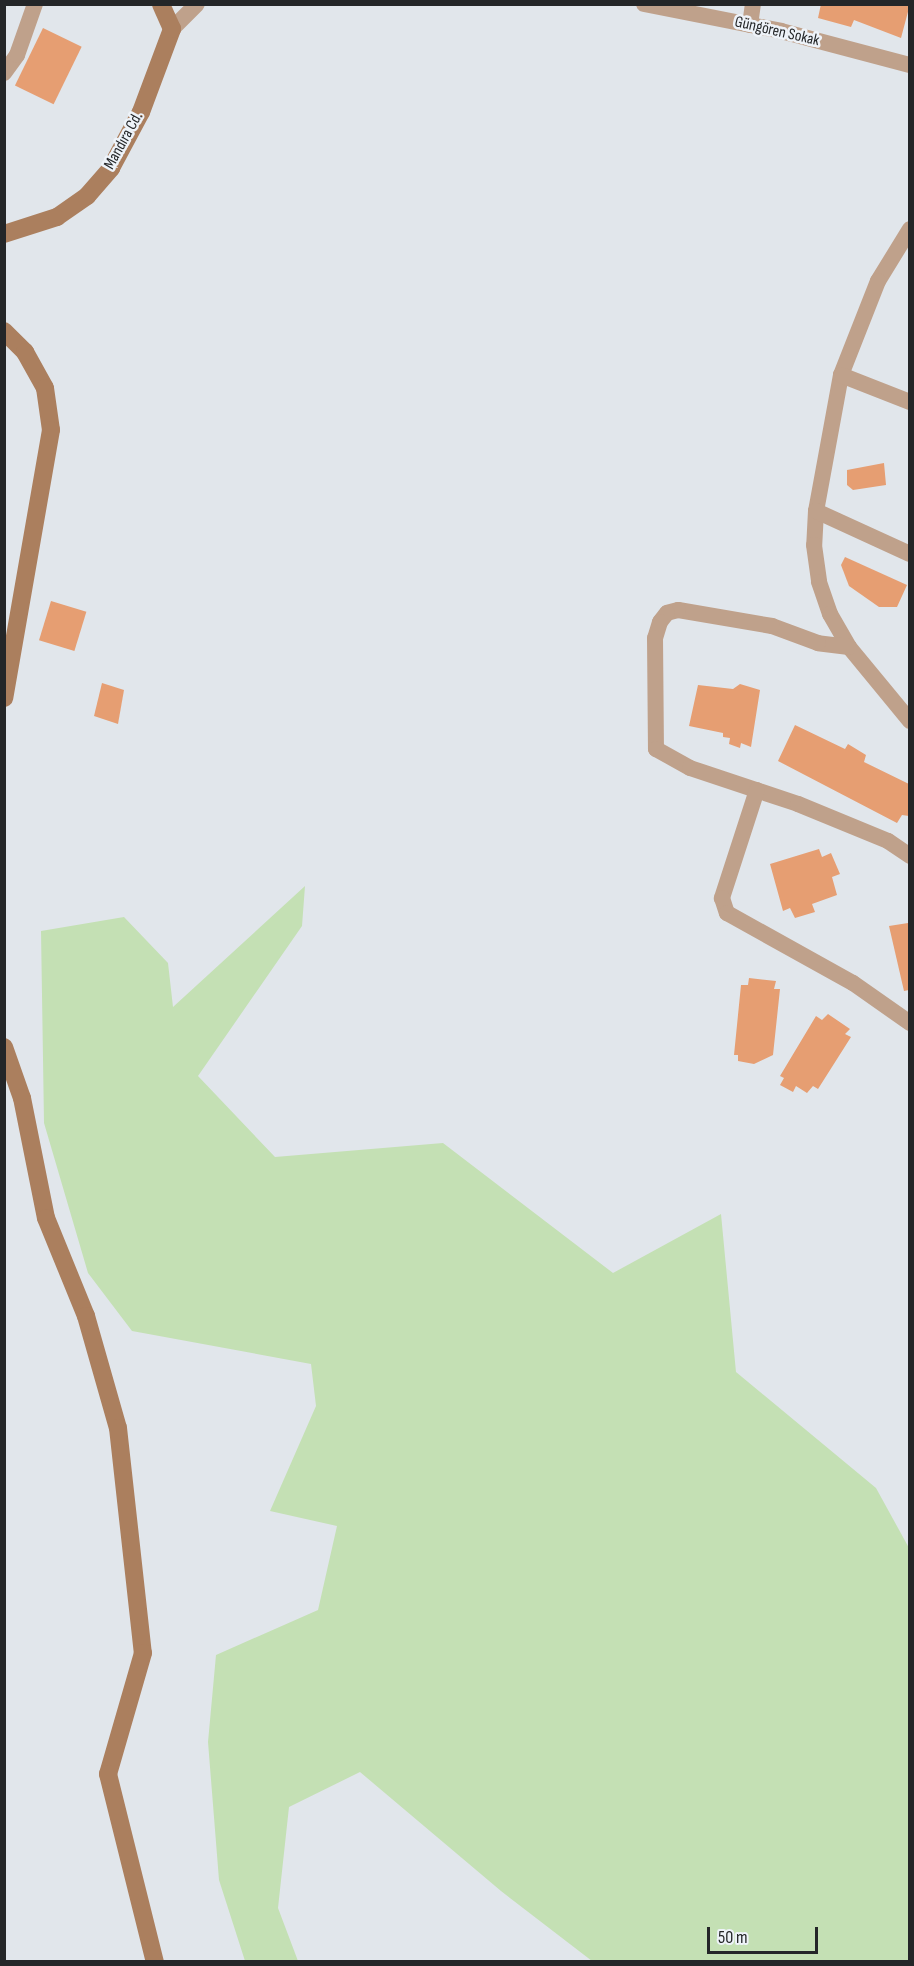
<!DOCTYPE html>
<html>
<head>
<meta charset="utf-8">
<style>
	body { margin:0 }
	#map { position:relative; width:914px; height:1966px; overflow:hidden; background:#e1e6eb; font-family:"Sofia Sans Condensed",sans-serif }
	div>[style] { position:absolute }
	.green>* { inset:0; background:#c4e0b4 }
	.building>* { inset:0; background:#e69e72; transform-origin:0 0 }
	.street>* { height:16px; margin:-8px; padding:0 8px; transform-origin:8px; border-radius:8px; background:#bfa18b }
	.secondary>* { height:18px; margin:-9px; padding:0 9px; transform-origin:9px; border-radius:9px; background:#ab7f5e }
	span { translate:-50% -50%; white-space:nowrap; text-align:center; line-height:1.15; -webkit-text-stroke:5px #eef3f9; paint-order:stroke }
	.street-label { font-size:16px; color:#242628 }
	.frame { position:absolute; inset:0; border:6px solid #242628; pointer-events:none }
	.scale { position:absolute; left:707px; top:1927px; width:111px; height:27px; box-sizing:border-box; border:3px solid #242628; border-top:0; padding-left:8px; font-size:18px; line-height:21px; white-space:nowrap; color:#242628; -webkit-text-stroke:4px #eef3f9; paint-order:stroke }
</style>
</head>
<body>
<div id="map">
	<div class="green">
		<i style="clip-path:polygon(305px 886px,302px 926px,198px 1076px,275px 1157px,443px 1143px,613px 1273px,721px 1214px,736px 1372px,876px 1488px,909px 1548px,909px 1961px,592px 1961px,501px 1891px,360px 1772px,289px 1807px,278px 1908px,298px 1961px,245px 1961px,219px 1880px,208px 1742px,216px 1655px,318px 1610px,337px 1526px,270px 1511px,316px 1406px,311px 1364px,132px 1331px,88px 1273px,44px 1123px,41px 931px,124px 917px,168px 963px,173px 1007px)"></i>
	</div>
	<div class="building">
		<i style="clip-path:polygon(821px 4px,909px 4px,909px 8px,901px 38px,854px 20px,851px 27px,818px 18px)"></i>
		<i style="left:43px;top:28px;width:43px;height:64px;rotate:26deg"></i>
		<i style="clip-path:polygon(884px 463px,886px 485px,853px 490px,847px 485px,847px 470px)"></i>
		<i style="clip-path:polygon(845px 557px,907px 585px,897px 607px,879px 607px,849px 586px,841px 565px)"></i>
		<i style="left:51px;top:601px;width:37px;height:41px;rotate:17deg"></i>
		<i style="clip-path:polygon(102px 683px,124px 690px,118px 724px,94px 716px)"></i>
		<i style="clip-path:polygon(740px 684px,760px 690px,751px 747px,741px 743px,740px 748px,729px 744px,730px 738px,723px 737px,723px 733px,689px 726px,698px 685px,733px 689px)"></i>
		<i style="clip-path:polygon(795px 725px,845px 749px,848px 744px,866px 755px,864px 762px,909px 784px,909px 816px,902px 815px,897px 823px,778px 761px)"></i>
		<i style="clip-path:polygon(819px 849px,822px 857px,831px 853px,840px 874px,832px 877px,837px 895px,812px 904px,815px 912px,795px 918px,790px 908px,783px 911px,770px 864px)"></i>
		<i style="clip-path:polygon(908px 923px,909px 990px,904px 991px,889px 926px)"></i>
		<i style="clip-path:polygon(749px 978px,776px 981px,774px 989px,780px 989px,773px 1055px,754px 1064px,738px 1061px,738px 1055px,734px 1055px,741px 985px,748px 985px)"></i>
		<i style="clip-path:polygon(828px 1014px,850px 1029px,845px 1034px,851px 1037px,818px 1089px,813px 1086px,807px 1093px,796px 1086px,793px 1092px,780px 1085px,784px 1078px,780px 1076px,816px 1016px,822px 1020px)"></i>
	</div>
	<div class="street">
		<i style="left:644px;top:4px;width:140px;rotate:11.1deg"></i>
		<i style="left:781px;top:31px;width:133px;rotate:14.8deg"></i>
		<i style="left:750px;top:25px;width:21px;rotate:-82deg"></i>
		<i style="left:172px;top:29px;width:35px;rotate:-45deg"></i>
		<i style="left:4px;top:73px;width:22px;rotate:-54deg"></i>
		<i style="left:17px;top:55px;width:54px;rotate:-70.6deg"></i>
		<i style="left:910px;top:229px;width:61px;rotate:121.6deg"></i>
		<i style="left:878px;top:281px;width:101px;rotate:111.5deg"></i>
		<i style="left:841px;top:375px;width:138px;rotate:100.4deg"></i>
		<i style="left:816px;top:511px;width:34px;rotate:93deg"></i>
		<i style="left:814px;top:545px;width:37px;rotate:82deg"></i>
		<i style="left:819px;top:582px;width:34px;rotate:71deg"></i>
		<i style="left:830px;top:614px;width:38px;rotate:60deg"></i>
		<i style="left:849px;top:647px;width:96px;rotate:50.5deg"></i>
		<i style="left:841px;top:375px;width:74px;rotate:21.4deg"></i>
		<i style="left:816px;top:511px;width:103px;rotate:24.6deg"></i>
		<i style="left:849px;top:647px;width:31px;rotate:-173deg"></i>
		<i style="left:818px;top:643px;width:49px;rotate:-159.7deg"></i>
		<i style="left:772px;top:626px;width:95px;rotate:-170.3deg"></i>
		<i style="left:678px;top:610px;width:11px;rotate:165deg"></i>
		<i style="left:667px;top:613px;width:11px;rotate:128deg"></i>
		<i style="left:660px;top:622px;width:17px;rotate:107deg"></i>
		<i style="left:655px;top:638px;width:111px;rotate:89.5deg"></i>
		<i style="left:656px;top:749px;width:39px;rotate:29deg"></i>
		<i style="left:690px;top:768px;width:114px;rotate:18.4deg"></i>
		<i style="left:798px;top:804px;width:97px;rotate:22.3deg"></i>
		<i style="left:888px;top:841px;width:27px;rotate:34deg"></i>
		<i style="left:757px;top:790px;width:114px;rotate:108deg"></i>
		<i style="left:722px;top:898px;width:16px;rotate:72deg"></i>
		<i style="left:727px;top:913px;width:144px;rotate:29.1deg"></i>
		<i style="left:853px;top:983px;width:70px;rotate:35.1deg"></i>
	</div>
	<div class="secondary">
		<i style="left:4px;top:234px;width:56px;rotate:-17.8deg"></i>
		<i style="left:57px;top:217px;width:37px;rotate:-35deg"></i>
		<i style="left:87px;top:196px;width:37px;rotate:-49deg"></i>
		<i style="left:111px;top:168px;width:64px;rotate:-61.8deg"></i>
		<i style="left:141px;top:112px;width:89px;rotate:-69.5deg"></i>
		<i style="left:172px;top:29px;width:27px;rotate:-114deg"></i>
		<i style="left:4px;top:331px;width:30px;rotate:45deg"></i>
		<i style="left:25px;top:352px;width:41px;rotate:60.9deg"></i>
		<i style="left:45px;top:388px;width:42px;rotate:81.9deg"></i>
		<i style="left:51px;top:430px;width:272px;rotate:99.9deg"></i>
		<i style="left:4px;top:1047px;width:54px;rotate:70.6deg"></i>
		<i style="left:22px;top:1098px;width:122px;rotate:78.7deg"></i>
		<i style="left:46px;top:1218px;width:106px;rotate:67.8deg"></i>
		<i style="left:86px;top:1316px;width:116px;rotate:74.1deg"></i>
		<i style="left:118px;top:1428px;width:226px;rotate:83.7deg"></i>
		<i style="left:143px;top:1653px;width:126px;rotate:106.1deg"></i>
		<i style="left:108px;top:1774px;width:194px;rotate:76deg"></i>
	</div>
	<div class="street-label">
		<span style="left:777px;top:32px;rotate:13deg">Güngören Sokak</span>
		<span style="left:124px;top:141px;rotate:-61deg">Mandıra Cd.</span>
	</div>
	<div class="frame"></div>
	<div class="scale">50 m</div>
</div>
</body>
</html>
